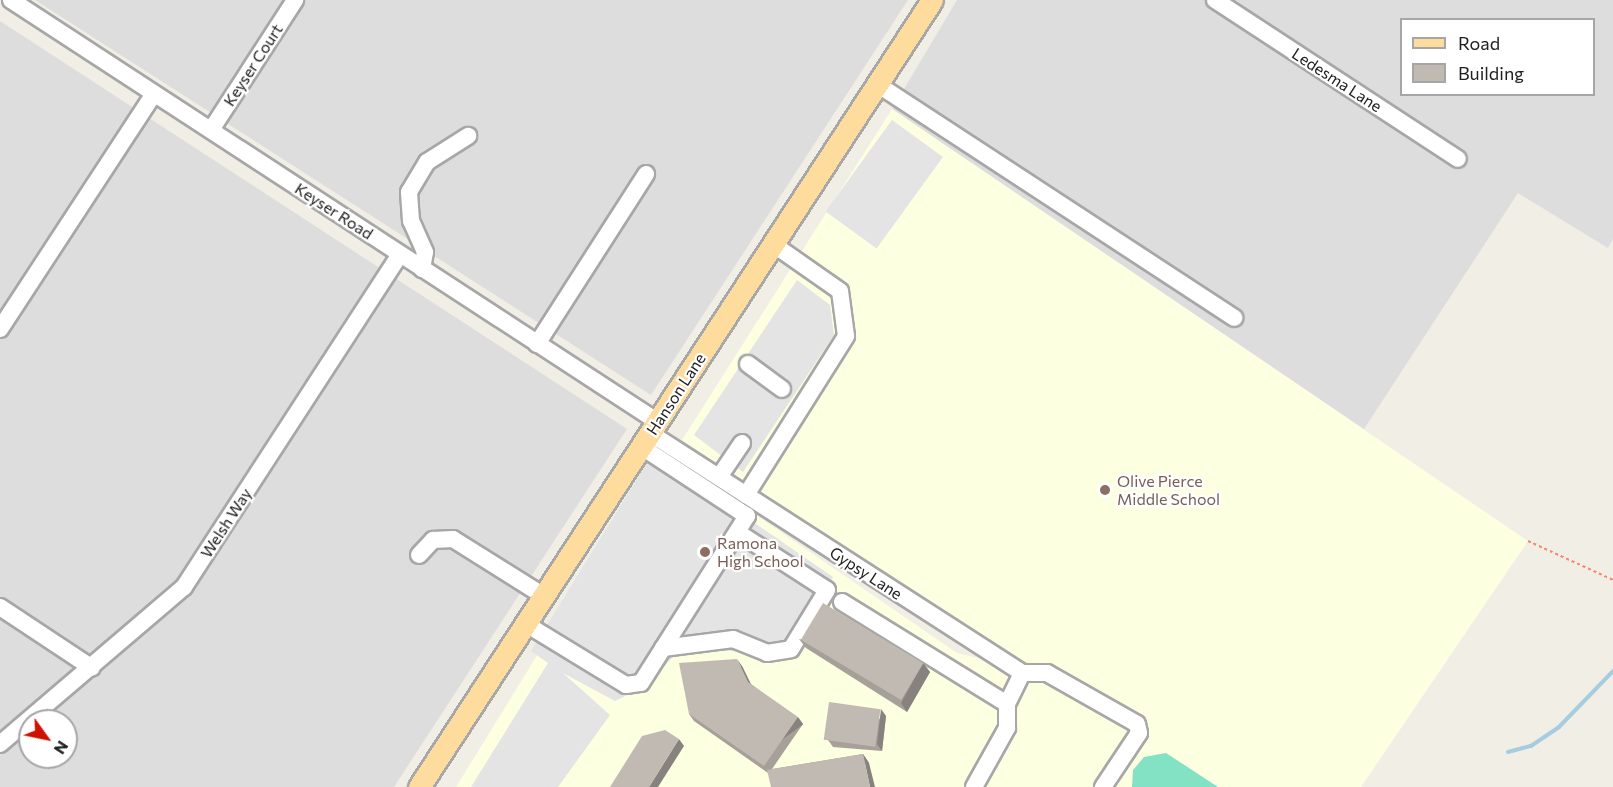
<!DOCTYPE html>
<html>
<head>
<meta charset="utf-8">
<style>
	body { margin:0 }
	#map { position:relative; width:1613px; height:787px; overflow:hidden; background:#f1eee6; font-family:Commissioner,sans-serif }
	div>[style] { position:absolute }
	.residential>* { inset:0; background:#dedddd }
	.education>* { inset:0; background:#fcffe0 }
	.pitch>* { inset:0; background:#83e1c4 }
	.parking>* { inset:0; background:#e4e4e4; transform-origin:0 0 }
	.stream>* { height:4px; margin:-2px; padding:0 2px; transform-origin:2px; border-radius:2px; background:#a6cddf }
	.path>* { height:2px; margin-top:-1px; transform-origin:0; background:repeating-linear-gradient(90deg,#fd866b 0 3px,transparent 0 6px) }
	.roads { filter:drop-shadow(2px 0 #a7a7a7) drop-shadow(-2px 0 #a7a7a7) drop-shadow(0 2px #a7a7a7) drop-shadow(0 -2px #a7a7a7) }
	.minor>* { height:16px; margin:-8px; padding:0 8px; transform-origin:8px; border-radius:8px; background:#fff }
	.major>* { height:21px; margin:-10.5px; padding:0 10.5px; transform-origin:10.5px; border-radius:10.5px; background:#fedc9e }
	.wall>* { inset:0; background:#a6a099 }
	.shaded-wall>* { inset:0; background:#87827d; transform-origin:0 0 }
	.building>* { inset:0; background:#c1bab2; transform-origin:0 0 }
	.dots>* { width:16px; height:16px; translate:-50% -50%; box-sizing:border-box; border:3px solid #fff; border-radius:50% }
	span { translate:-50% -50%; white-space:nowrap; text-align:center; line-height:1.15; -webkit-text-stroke:4.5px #fff; paint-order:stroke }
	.street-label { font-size:16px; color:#202020 }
	.education-label { font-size:16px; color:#785e54 }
	.left { translate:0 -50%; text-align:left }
	.legend { position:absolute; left:1400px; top:18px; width:195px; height:78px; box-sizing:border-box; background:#fff; border:2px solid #a6a6a6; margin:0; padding:8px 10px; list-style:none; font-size:18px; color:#202020 }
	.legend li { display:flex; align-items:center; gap:12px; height:30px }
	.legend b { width:30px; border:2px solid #a6a6a6 }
	.north { position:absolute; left:18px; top:709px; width:60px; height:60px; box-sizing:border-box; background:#fff; border:2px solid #a6a6a6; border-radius:50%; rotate:123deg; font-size:16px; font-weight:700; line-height:24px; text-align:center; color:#202020 }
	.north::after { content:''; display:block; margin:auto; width:21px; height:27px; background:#cf1200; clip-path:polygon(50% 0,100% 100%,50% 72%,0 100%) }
</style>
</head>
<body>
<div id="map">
	<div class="residential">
		<i style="clip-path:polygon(35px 0,908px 0,651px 395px)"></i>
		<i style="clip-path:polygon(evenodd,957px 0,1613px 0,1613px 239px,1608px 248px,1518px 193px,1364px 429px,892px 109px,957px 0,1402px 20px,1594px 20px,1594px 94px,1402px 94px,1402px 20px)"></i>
		<i style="clip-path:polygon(evenodd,0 21px,627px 429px,394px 787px,0 787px,0 21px,30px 721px,66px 721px,66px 757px,30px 757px,30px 721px)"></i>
	</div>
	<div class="education">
		<i style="clip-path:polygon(892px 109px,1528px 541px,1361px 787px,456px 787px,663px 451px,957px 653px,1000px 663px,935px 611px,682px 440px)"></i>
	</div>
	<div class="pitch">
		<i style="clip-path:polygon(1166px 753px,1218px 787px,1132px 787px,1133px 770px,1144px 757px)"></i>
	</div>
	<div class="parking">
		<i style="left:892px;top:120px;width:63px;height:113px;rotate:36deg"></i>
		<i style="clip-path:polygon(797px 280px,830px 305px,834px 335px,743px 472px,694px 435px)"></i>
		<i style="clip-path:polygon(653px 453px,833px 577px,787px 651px,679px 651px,644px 687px,615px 701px,563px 673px,610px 715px,558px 787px,471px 787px,548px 663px,531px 651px)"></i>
	</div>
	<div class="stream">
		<i style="left:1508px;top:752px;width:24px;rotate:-15deg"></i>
		<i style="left:1531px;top:746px;width:34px;rotate:-34deg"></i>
		<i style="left:1559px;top:727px;width:78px;rotate:-46deg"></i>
	</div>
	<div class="path">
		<i style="left:1528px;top:541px;width:94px;rotate:24.6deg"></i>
	</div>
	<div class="roads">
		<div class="minor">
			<i style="left:11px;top:0;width:772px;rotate:33.11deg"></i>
			<i style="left:1215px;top:0;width:290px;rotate:33.2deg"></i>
			<i style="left:877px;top:84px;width:427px;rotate:33.2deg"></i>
			<i style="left:211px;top:130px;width:155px;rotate:-57.1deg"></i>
			<i style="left:422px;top:269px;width:17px;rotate:-80deg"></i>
			<i style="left:425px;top:252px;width:34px;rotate:-114deg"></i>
			<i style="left:411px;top:221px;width:29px;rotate:-94deg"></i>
			<i style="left:409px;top:192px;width:35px;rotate:-59deg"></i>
			<i style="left:427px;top:162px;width:49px;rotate:-32.4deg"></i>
			<i style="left:0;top:329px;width:281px;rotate:-56.8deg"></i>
			<i style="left:537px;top:344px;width:202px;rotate:-57.3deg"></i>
			<i style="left:748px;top:364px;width:42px;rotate:36.3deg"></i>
			<i style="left:650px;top:433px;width:443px;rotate:32.8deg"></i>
			<i style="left:719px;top:477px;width:41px;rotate:-55.9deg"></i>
			<i style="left:746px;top:495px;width:188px;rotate:-57.8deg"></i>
			<i style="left:846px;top:336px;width:45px;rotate:-97.6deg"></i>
			<i style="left:840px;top:291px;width:82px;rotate:-145deg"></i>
			<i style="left:419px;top:555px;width:21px;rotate:-47deg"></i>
			<i style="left:433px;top:540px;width:20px;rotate:-3deg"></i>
			<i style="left:453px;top:539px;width:107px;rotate:32.1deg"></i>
			<i style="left:842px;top:602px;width:194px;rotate:31.7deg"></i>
			<i style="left:0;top:607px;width:110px;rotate:33.5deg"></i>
			<i style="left:526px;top:624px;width:117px;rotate:31.4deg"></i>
			<i style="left:626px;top:685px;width:15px;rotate:-8deg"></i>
			<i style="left:641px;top:683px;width:198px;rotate:-57.6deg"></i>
			<i style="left:747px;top:516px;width:126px;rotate:-146.7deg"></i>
			<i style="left:663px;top:648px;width:71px;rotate:-7.3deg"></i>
			<i style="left:733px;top:639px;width:37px;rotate:22deg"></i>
			<i style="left:767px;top:653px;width:24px;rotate:-9deg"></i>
			<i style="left:791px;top:649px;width:69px;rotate:-58.6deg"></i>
			<i style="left:827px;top:590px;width:107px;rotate:-147.2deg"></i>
			<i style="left:1022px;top:673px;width:25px"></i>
			<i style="left:1047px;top:673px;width:103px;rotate:29.5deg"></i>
			<i style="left:1137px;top:724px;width:9px;rotate:77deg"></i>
			<i style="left:1139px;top:733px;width:65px;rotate:123.7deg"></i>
			<i style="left:0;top:744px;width:242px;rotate:-40.5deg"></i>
			<i style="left:184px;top:587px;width:396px;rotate:-57deg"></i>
			<i style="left:974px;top:787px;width:68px;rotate:-60.8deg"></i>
			<i style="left:1007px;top:728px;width:24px;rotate:-90deg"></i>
			<i style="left:1007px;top:704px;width:34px;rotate:-64deg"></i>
		</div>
		<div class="major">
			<i style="left:419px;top:787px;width:939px;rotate:-56.9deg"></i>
		</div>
	</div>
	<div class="wall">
		<i style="clip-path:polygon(799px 639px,923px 663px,930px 672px,907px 712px,806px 648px)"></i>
		<i style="clip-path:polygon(742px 666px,751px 684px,803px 724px,772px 769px,863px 754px,869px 763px,768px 773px,694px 721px,689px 714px)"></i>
		<i style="clip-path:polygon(886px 716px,882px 751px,833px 747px,828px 740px)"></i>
	</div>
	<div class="shaded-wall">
		<i style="clip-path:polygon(737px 659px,742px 666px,753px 689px,748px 682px)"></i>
		<i style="clip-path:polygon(923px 663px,930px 672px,907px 712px,901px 703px)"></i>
		<i style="clip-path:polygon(881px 709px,886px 716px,882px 751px,877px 744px)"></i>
		<i style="left:798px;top:717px;width:9px;height:60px;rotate:54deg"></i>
		<i style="clip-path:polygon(679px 739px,684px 746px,658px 787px,649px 787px)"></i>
		<i style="clip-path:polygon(863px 754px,869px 763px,875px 787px,870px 787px)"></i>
	</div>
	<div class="building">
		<i style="left:823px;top:603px;width:117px;height:43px;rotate:31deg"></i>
		<i style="clip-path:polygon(737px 659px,748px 682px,798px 717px,764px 766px,689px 714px,679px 663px)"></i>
		<i style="left:829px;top:702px;width:52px;height:38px;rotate:8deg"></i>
		<i style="clip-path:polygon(665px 730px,679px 739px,649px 787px,610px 787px,642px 736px)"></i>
		<i style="clip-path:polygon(863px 754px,870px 787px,771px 787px,767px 770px)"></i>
	</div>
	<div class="dots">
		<i style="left:1105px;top:490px;background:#8d6e63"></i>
		<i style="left:705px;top:552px;background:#8d6e63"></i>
	</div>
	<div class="street-label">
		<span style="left:253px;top:65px;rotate:-57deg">Keyser Court</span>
		<span style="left:1337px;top:80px;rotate:33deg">Ledesma Lane</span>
		<span style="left:334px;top:211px;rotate:33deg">Keyser Road</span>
		<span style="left:676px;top:394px;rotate:-57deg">Hanson Lane</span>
		<span style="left:226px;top:523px;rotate:-57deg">Welsh Way</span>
		<span style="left:866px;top:573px;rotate:33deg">Gypsy Lane</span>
	</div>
	<div class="education-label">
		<span class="left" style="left:1117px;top:490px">Olive Pierce<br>Middle School</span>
		<span class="left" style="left:717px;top:552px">Ramona<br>High School</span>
	</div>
	<ul class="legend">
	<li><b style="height:8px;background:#fedc9e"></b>Road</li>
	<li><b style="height:16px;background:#c1bab2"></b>Building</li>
	</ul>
	<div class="north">N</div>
</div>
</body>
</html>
